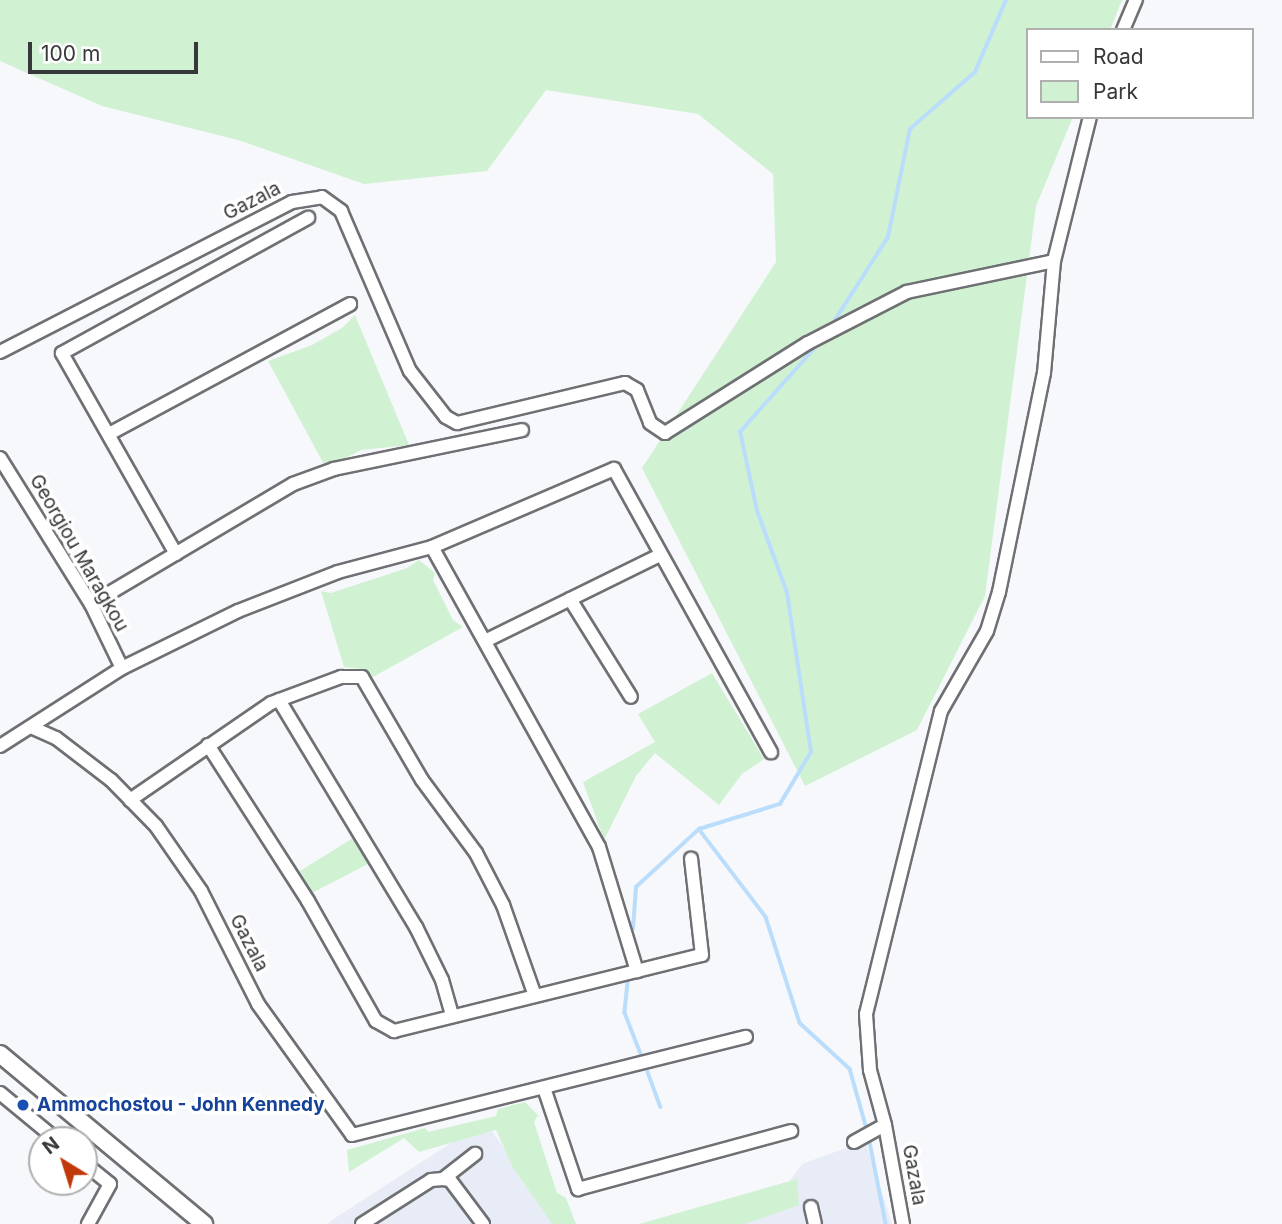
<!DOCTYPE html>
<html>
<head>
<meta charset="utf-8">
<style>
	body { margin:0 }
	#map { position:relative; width:1282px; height:1224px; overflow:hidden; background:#f7f8fb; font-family:Inter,sans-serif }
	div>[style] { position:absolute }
	.built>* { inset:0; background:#e8ecf7 }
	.green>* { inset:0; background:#d0f2d3 }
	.stream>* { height:3.5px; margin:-1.75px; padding:0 1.75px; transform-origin:1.75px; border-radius:1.75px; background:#bbddfc }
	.roads { filter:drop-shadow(2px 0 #6f7073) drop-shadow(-2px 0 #6f7073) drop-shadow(0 2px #6f7073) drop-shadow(0 -2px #6f7073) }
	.minor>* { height:12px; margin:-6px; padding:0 6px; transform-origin:6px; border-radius:6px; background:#fff }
	.major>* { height:16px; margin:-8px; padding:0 8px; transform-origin:8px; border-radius:8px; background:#fff }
	.dots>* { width:19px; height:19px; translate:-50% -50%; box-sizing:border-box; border:4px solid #fff; border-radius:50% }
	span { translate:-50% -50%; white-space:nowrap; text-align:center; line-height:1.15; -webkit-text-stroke:7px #fff; paint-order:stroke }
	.street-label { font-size:19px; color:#373839 }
	.transit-label { font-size:19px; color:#164399; font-weight:700 }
	.left { translate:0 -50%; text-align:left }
	.legend { position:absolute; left:1026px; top:28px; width:228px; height:91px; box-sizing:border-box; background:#fff; border:2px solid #afafb0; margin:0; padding:9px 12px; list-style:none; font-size:21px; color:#373839 }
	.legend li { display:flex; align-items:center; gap:14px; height:35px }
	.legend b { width:35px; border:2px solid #afafb0 }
	.north { position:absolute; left:28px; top:1126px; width:70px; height:70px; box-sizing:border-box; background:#fff; border:2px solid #afafb0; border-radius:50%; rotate:322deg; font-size:19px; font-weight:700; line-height:28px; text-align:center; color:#373839 }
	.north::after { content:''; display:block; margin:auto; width:24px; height:32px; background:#c13909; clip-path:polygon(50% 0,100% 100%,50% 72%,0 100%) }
	.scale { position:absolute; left:28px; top:42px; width:170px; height:32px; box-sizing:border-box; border:4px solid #373839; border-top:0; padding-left:9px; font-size:21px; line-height:24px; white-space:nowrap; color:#373839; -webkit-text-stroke:5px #fff; paint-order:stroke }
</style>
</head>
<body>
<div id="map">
	<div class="built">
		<i style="clip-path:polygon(485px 1121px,557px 1224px,328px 1224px,332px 1220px)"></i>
		<i style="clip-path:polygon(865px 1141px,892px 1224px,720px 1224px,773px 1204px,802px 1164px)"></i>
	</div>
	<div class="green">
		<i style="clip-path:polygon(0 0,1122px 0,1110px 30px,1028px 30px,1028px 117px,1073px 117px,1036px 206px,985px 596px,917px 730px,805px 786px,642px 468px,776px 262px,773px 174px,698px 114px,546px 90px,487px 171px,364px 184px,238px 140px,102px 106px,0 61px)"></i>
		<i style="clip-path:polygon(355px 315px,409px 445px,361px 450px,326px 468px,268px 361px,312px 345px,342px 328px)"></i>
		<i style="clip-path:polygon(419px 560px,435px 573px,433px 580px,453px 620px,463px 627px,373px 677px,361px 669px,344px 667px,321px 591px,331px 593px,407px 568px)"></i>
		<i style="clip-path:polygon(712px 673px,764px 759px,742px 774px,719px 805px,655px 753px,636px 776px,604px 840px,583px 782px,655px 742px,638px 714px)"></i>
		<i style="clip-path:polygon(353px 838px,368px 864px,312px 893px,300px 871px)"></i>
		<i style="clip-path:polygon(525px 1102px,538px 1115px,534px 1122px,557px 1193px,566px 1198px,576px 1224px,552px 1224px,512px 1166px,496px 1130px,419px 1152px,404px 1138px,349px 1172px,347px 1150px,425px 1128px,428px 1132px,496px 1116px,498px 1109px)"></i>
		<i style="clip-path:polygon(797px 1179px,799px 1205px,745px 1224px,639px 1224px)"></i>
	</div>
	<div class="stream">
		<i style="left:835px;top:320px;width:98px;rotate:-57.4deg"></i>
		<i style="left:888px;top:237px;width:110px;rotate:-78.5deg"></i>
		<i style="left:910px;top:129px;width:86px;rotate:-41.2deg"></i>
		<i style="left:975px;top:72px;width:78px;rotate:-66.7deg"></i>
		<i style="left:699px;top:829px;width:111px;rotate:52.7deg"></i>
		<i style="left:766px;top:917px;width:111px;rotate:72.2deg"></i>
		<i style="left:800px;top:1023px;width:68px;rotate:42.6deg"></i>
		<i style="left:850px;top:1069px;width:62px;rotate:74.2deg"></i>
		<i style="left:633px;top:929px;width:42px;rotate:-85.9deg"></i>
		<i style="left:636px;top:887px;width:86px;rotate:-42.6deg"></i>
		<i style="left:699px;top:829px;width:85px;rotate:-17.2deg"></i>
		<i style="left:780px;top:804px;width:61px;rotate:-59.2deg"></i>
		<i style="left:811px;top:752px;width:161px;rotate:-98.6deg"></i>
		<i style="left:787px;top:593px;width:87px;rotate:-110.1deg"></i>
		<i style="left:757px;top:511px;width:81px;rotate:-102.1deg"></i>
		<i style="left:740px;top:432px;width:118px;rotate:-48.4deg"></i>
		<i style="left:628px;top:983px;width:30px;rotate:96deg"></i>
		<i style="left:625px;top:1013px;width:44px;rotate:68.7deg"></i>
		<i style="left:648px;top:1072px;width:37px;rotate:70deg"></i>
		<i style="left:869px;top:1137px;width:89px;rotate:78.9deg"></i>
	</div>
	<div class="roads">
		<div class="minor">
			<i style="left:1123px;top:30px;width:33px;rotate:-67deg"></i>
			<i style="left:0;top:352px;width:328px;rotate:-27.2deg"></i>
			<i style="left:292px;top:202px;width:30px;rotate:-9deg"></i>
			<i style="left:322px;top:197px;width:24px;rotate:36deg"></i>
			<i style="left:341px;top:211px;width:174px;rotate:66.7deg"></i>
			<i style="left:410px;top:371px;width:58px;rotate:52deg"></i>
			<i style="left:446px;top:417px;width:13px;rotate:29deg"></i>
			<i style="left:457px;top:423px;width:173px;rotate:-13.4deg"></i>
			<i style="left:625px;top:383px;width:14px;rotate:30deg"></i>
			<i style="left:637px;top:390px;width:35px;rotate:68deg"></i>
			<i style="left:650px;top:423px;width:18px;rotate:34deg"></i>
			<i style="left:665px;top:433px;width:169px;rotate:-32.2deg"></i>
			<i style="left:808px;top:343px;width:111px;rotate:-27.3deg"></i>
			<i style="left:907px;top:292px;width:150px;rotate:-11.9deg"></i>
			<i style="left:109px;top:434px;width:274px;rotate:-28.3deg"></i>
			<i style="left:0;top:458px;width:172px;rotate:58.1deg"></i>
			<i style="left:91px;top:604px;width:71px;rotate:64.2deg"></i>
			<i style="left:432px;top:547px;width:343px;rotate:60.9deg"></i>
			<i style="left:599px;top:847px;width:130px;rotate:73deg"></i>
			<i style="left:176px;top:554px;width:231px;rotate:-119.6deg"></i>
			<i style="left:62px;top:353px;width:281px;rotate:-28.8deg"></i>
			<i style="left:570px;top:599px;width:115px;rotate:58.1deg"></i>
			<i style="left:91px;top:604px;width:235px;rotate:-30.7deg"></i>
			<i style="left:293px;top:484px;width:44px;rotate:-20.1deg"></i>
			<i style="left:334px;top:469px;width:192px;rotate:-11.7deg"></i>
			<i style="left:485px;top:641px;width:193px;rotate:-26.2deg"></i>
			<i style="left:279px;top:700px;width:265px;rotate:58.9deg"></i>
			<i style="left:416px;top:927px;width:59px;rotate:63.9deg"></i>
			<i style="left:442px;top:980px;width:37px;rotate:74deg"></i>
			<i style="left:31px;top:727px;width:27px;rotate:24deg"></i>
			<i style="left:56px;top:738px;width:69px;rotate:37.4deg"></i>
			<i style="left:111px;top:780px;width:64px;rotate:45.6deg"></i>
			<i style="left:156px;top:826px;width:79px;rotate:55.3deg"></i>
			<i style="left:201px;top:891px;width:127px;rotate:63.2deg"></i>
			<i style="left:258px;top:1004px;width:161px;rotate:54.3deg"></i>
			<i style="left:352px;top:1135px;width:406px;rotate:-14deg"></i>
			<i style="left:208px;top:745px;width:185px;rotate:57.3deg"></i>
			<i style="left:308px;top:901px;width:138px;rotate:60.5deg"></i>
			<i style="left:376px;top:1021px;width:21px;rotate:29deg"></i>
			<i style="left:394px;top:1031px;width:317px;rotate:-13.9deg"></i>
			<i style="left:702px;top:955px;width:97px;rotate:-96.5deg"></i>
			<i style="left:0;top:746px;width:145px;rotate:-32.6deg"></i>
			<i style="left:122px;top:668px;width:129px;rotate:-26.2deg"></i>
			<i style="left:238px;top:611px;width:107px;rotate:-21.3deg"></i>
			<i style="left:338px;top:572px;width:97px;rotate:-14.9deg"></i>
			<i style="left:432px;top:547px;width:198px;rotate:-23.2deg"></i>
			<i style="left:614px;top:469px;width:324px;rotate:61deg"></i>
			<i style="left:130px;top:800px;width:171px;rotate:-34.5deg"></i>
			<i style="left:271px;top:703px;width:75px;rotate:-20.4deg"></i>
			<i style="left:341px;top:677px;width:21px"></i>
			<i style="left:362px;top:677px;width:119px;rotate:59.8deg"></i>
			<i style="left:422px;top:780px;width:91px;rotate:53.5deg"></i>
			<i style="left:476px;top:853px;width:59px;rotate:62.6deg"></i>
			<i style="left:503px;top:905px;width:96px;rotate:70.6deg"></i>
			<i style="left:544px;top:1088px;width:107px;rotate:71.4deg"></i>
			<i style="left:578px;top:1189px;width:221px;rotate:-15.2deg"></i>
			<i style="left:0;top:1093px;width:74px;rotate:39.5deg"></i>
			<i style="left:885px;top:1125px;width:57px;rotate:-105.3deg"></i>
			<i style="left:870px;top:1070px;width:56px;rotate:-94.1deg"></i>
			<i style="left:866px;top:1014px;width:312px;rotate:-76.1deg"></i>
			<i style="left:941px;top:711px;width:92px;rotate:-60.1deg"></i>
			<i style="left:987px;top:631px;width:41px;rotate:-72.9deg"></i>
			<i style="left:999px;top:592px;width:224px;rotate:-78.4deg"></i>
			<i style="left:1044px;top:373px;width:112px;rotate:-84.9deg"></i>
			<i style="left:1054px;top:261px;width:148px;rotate:-76deg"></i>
			<i style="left:854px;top:1142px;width:35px;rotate:-29deg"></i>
			<i style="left:885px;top:1125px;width:101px;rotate:79.7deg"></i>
			<i style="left:84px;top:1163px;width:33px;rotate:39deg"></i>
			<i style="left:110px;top:1184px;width:46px;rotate:118.8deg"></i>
			<i style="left:443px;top:1179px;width:41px;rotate:-38deg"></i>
			<i style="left:811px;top:1207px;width:17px;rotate:77deg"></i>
			<i style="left:362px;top:1224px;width:82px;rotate:-32.5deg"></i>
			<i style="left:431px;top:1180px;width:12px;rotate:-5deg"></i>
			<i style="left:443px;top:1179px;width:7px;rotate:8deg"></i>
			<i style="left:450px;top:1180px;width:55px;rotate:53.1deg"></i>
		</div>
		<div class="major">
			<i style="left:0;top:1054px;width:266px;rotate:39.8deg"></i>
		</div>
	</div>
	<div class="dots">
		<i style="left:23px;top:1105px;background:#1a4fb4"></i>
	</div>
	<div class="street-label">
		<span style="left:252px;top:201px;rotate:-27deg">Gazala</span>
		<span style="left:79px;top:553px;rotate:60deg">Georgiou Maragkou</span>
		<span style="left:249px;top:943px;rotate:63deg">Gazala</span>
		<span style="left:914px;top:1175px;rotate:80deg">Gazala</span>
	</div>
	<div class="transit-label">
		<span class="left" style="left:37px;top:1105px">Ammochostou - John Kennedy</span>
	</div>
	<ul class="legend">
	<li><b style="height:9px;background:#fff"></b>Road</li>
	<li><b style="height:19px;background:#d0f2d3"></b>Park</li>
	</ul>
	<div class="north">N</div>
	<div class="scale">100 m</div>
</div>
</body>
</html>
